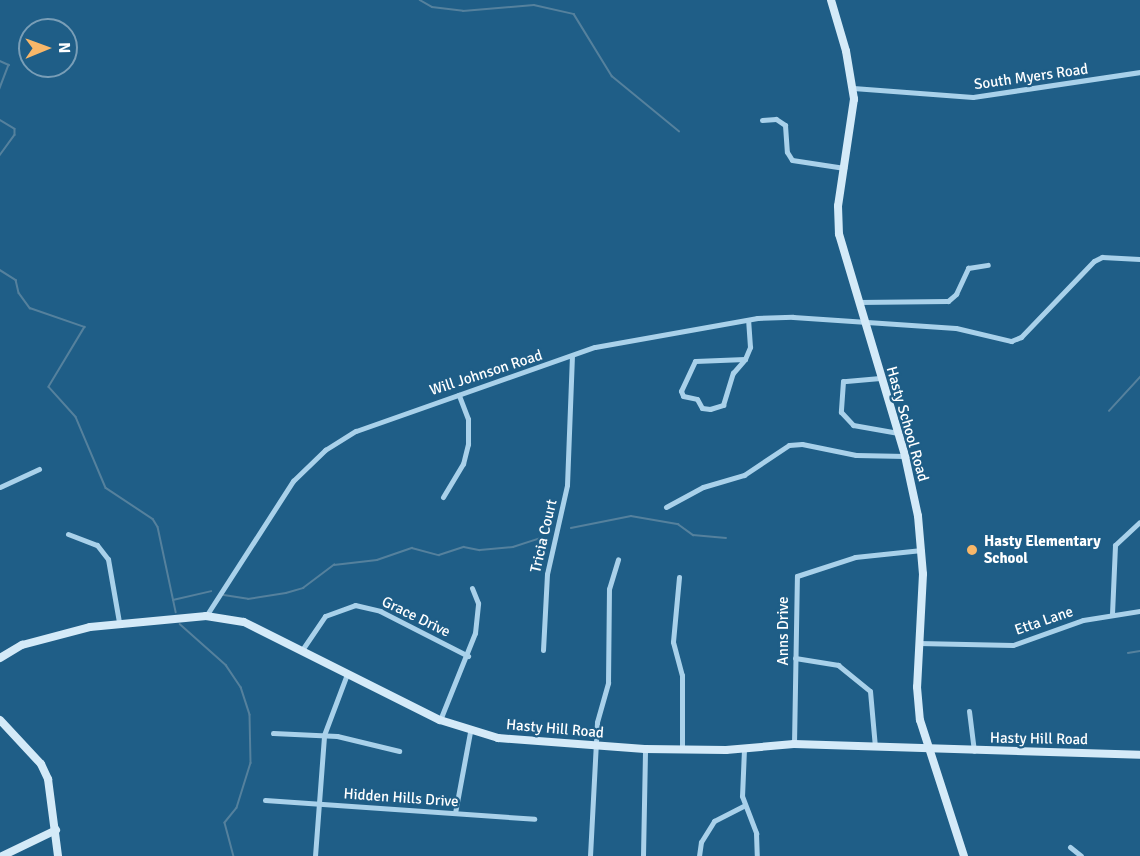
<!DOCTYPE html>
<html>
<head>
<meta charset="utf-8">
<style>
	body { margin:0 }
	#map { position:relative; width:1140px; height:856px; overflow:hidden; background:#1f5e87; font-family:Signika,sans-serif }
	div>[style] { position:absolute }
	.stream>* { height:1.5px; margin:-0.75px; padding:0 0.75px; transform-origin:0.75px; border-radius:0.75px; background:#55819d }
	.street>* { height:5px; margin:-2.5px; padding:0 2.5px; transform-origin:2.5px; border-radius:2.5px; background:#a9d1ea }
	.secondary>* { height:8px; margin:-4px; padding:0 4px; transform-origin:4px; border-radius:4px; background:#d4eaf8 }
	.dots>* { width:16px; height:16px; translate:-50% -50%; box-sizing:border-box; border:3px solid #1f5e87; border-radius:50% }
	span { translate:-50% -50%; white-space:nowrap; text-align:center; line-height:1.15; -webkit-text-stroke:4.5px #1f5e87; paint-order:stroke }
	.street-label { font-size:15px; color:#fff }
	.poi-label { font-size:15px; color:#fff; font-weight:700 }
	.left { translate:0 -50%; text-align:left }
	.north { position:absolute; left:18px; top:18px; width:60px; height:60px; box-sizing:border-box; background:#1f5e87; border:2px solid #799eb7; border-radius:50%; rotate:89deg; font-size:16px; font-weight:700; line-height:24px; text-align:center; color:#fff }
	.north::after { content:''; display:block; margin:auto; width:21px; height:27px; background:#f8b769; clip-path:polygon(50% 0,100% 100%,50% 72%,0 100%) }
</style>
</head>
<body>
<div id="map">
	<div class="stream">
		<i style="left:420px;top:0;width:14px;rotate:30deg"></i>
		<i style="left:432px;top:7px;width:31px;rotate:7deg"></i>
		<i style="left:463px;top:11px;width:71px;rotate:-4.8deg"></i>
		<i style="left:534px;top:5px;width:41px;rotate:12.7deg"></i>
		<i style="left:574px;top:14px;width:73px;rotate:58.5deg"></i>
		<i style="left:612px;top:76px;width:87px;rotate:39.4deg"></i>
		<i style="left:0;top:61px;width:10px;rotate:24deg"></i>
		<i style="left:9px;top:65px;width:26px;rotate:111deg"></i>
		<i style="left:0;top:120px;width:17px;rotate:31deg"></i>
		<i style="left:15px;top:129px;width:6px;rotate:90deg"></i>
		<i style="left:15px;top:135px;width:26px;rotate:126deg"></i>
		<i style="left:0;top:270px;width:19px;rotate:32deg"></i>
		<i style="left:16px;top:280px;width:13px;rotate:77deg"></i>
		<i style="left:19px;top:293px;width:19px;rotate:54deg"></i>
		<i style="left:30px;top:308px;width:58px;rotate:19.1deg"></i>
		<i style="left:85px;top:327px;width:70px;rotate:121deg"></i>
		<i style="left:49px;top:387px;width:40px;rotate:48deg"></i>
		<i style="left:76px;top:417px;width:77px;rotate:67.1deg"></i>
		<i style="left:106px;top:488px;width:56px;rotate:33.4deg"></i>
		<i style="left:153px;top:519px;width:9px;rotate:58deg"></i>
		<i style="left:158px;top:527px;width:87px;rotate:78deg"></i>
		<i style="left:1109px;top:411px;width:46px;rotate:-47.6deg"></i>
		<i style="left:571px;top:528px;width:61px;rotate:-11.3deg"></i>
		<i style="left:631px;top:516px;width:48px;rotate:9.7deg"></i>
		<i style="left:678px;top:524px;width:19px;rotate:36deg"></i>
		<i style="left:693px;top:535px;width:33px;rotate:5deg"></i>
		<i style="left:224px;top:595px;width:24px;rotate:9deg"></i>
		<i style="left:248px;top:599px;width:38px;rotate:-9deg"></i>
		<i style="left:286px;top:593px;width:18px;rotate:-16deg"></i>
		<i style="left:303px;top:588px;width:39px;rotate:-37deg"></i>
		<i style="left:334px;top:565px;width:43px;rotate:-6.6deg"></i>
		<i style="left:377px;top:560px;width:37px;rotate:-19deg"></i>
		<i style="left:412px;top:548px;width:28px;rotate:15deg"></i>
		<i style="left:439px;top:555px;width:26px;rotate:-18deg"></i>
		<i style="left:464px;top:547px;width:16px;rotate:11deg"></i>
		<i style="left:480px;top:550px;width:33px;rotate:-5deg"></i>
		<i style="left:513px;top:547px;width:29px;rotate:-18deg"></i>
		<i style="left:173px;top:600px;width:39px;rotate:-13deg"></i>
		<i style="left:180px;top:624px;width:62px;rotate:41.7deg"></i>
		<i style="left:226px;top:665px;width:27px;rotate:56deg"></i>
		<i style="left:241px;top:687px;width:29px;rotate:72deg"></i>
		<i style="left:250px;top:715px;width:48px;rotate:88.8deg"></i>
		<i style="left:251px;top:763px;width:47px;rotate:107.3deg"></i>
		<i style="left:237px;top:808px;width:19px;rotate:129deg"></i>
		<i style="left:225px;top:823px;width:34px;rotate:75deg"></i>
		<i style="left:1128px;top:653px;width:12px;rotate:-9deg"></i>
	</div>
	<div class="street">
		<i style="left:853px;top:88px;width:120px;rotate:4.3deg"></i>
		<i style="left:973px;top:97px;width:169px;rotate:-8.5deg"></i>
		<i style="left:762px;top:120px;width:14px;rotate:-4deg"></i>
		<i style="left:776px;top:119px;width:11px;rotate:34deg"></i>
		<i style="left:785px;top:125px;width:27px;rotate:86deg"></i>
		<i style="left:787px;top:152px;width:9px;rotate:58deg"></i>
		<i style="left:792px;top:160px;width:53px;rotate:8.7deg"></i>
		<i style="left:858px;top:302px;width:90px;rotate:-0.6deg"></i>
		<i style="left:948px;top:301px;width:11px;rotate:-41deg"></i>
		<i style="left:956px;top:294px;width:29px;rotate:-65deg"></i>
		<i style="left:968px;top:268px;width:20px;rotate:-9deg"></i>
		<i style="left:745px;top:359px;width:50px;rotate:177.7deg"></i>
		<i style="left:695px;top:361px;width:33px;rotate:115deg"></i>
		<i style="left:681px;top:391px;width:5px;rotate:68deg"></i>
		<i style="left:683px;top:396px;width:14px;rotate:12deg"></i>
		<i style="left:697px;top:399px;width:10px;rotate:61deg"></i>
		<i style="left:702px;top:408px;width:8px;rotate:7deg"></i>
		<i style="left:710px;top:409px;width:14px;rotate:-17deg"></i>
		<i style="left:723px;top:405px;width:34px;rotate:-73deg"></i>
		<i style="left:733px;top:373px;width:18px;rotate:-49deg"></i>
		<i style="left:745px;top:359px;width:13px;rotate:-67deg"></i>
		<i style="left:750px;top:347px;width:27px;rotate:-94deg"></i>
		<i style="left:880px;top:378px;width:37px;rotate:175deg"></i>
		<i style="left:843px;top:381px;width:31px;rotate:94deg"></i>
		<i style="left:841px;top:412px;width:18px;rotate:47deg"></i>
		<i style="left:853px;top:425px;width:46px;rotate:10.1deg"></i>
		<i style="left:0;top:487px;width:43px;rotate:-24.8deg"></i>
		<i style="left:443px;top:497px;width:39px;rotate:-59deg"></i>
		<i style="left:463px;top:464px;width:21px;rotate:-76deg"></i>
		<i style="left:468px;top:444px;width:25px;rotate:-90deg"></i>
		<i style="left:468px;top:419px;width:26px;rotate:-111deg"></i>
		<i style="left:666px;top:507px;width:42px;rotate:-28.4deg"></i>
		<i style="left:703px;top:487px;width:43px;rotate:-16.3deg"></i>
		<i style="left:744px;top:475px;width:54px;rotate:-33.7deg"></i>
		<i style="left:789px;top:445px;width:13px;rotate:-4deg"></i>
		<i style="left:802px;top:444px;width:55px;rotate:11.5deg"></i>
		<i style="left:856px;top:455px;width:49px;rotate:1.2deg"></i>
		<i style="left:68px;top:534px;width:31px;rotate:21deg"></i>
		<i style="left:97px;top:545px;width:18px;rotate:52deg"></i>
		<i style="left:108px;top:559px;width:64px;rotate:80.1deg"></i>
		<i style="left:679px;top:577px;width:65px;rotate:95.3deg"></i>
		<i style="left:673px;top:642px;width:34px;rotate:75deg"></i>
		<i style="left:682px;top:675px;width:75px;rotate:90deg"></i>
		<i style="left:1112px;top:614px;width:69px;rotate:-87.5deg"></i>
		<i style="left:1115px;top:545px;width:33px;rotate:-43deg"></i>
		<i style="left:206px;top:616px;width:161px;rotate:-57.2deg"></i>
		<i style="left:293px;top:481px;width:45px;rotate:-44.1deg"></i>
		<i style="left:325px;top:450px;width:36px;rotate:-32deg"></i>
		<i style="left:356px;top:431px;width:253px;rotate:-19.4deg"></i>
		<i style="left:595px;top:347px;width:165px;rotate:-10.1deg"></i>
		<i style="left:757px;top:318px;width:36px;rotate:-2deg"></i>
		<i style="left:793px;top:317px;width:163px;rotate:3.9deg"></i>
		<i style="left:956px;top:328px;width:57px;rotate:13.3deg"></i>
		<i style="left:1011px;top:341px;width:11px;rotate:-22deg"></i>
		<i style="left:1021px;top:337px;width:105px;rotate:-46.2deg"></i>
		<i style="left:1094px;top:261px;width:9px;rotate:-27deg"></i>
		<i style="left:1102px;top:257px;width:38px;rotate:3deg"></i>
		<i style="left:918px;top:643px;width:95px;rotate:1.2deg"></i>
		<i style="left:1013px;top:645px;width:74px;rotate:-19.7deg"></i>
		<i style="left:1083px;top:620px;width:58px;rotate:-9deg"></i>
		<i style="left:302px;top:650px;width:41px;rotate:-55.9deg"></i>
		<i style="left:325px;top:616px;width:32px;rotate:-20deg"></i>
		<i style="left:355px;top:605px;width:26px;rotate:13deg"></i>
		<i style="left:380px;top:611px;width:99px;rotate:27.1deg"></i>
		<i style="left:543px;top:650px;width:76px;rotate:-87deg"></i>
		<i style="left:547px;top:574px;width:91px;rotate:-77.3deg"></i>
		<i style="left:567px;top:485px;width:129px;rotate:-87.8deg"></i>
		<i style="left:795px;top:658px;width:44px;rotate:9.2deg"></i>
		<i style="left:838px;top:665px;width:41px;rotate:39.1deg"></i>
		<i style="left:870px;top:691px;width:56px;rotate:84.9deg"></i>
		<i style="left:969px;top:711px;width:40px;rotate:82.9deg"></i>
		<i style="left:440px;top:720px;width:94px;rotate:-68.1deg"></i>
		<i style="left:475px;top:633px;width:30px;rotate:-84deg"></i>
		<i style="left:478px;top:603px;width:16px;rotate:-112deg"></i>
		<i style="left:273px;top:733px;width:64px;rotate:2.7deg"></i>
		<i style="left:337px;top:736px;width:64px;rotate:13.6deg"></i>
		<i style="left:794px;top:744px;width:168px;rotate:-89deg"></i>
		<i style="left:797px;top:576px;width:61px;rotate:-18.1deg"></i>
		<i style="left:855px;top:557px;width:67px;rotate:-6deg"></i>
		<i style="left:744px;top:749px;width:47px;rotate:92.4deg"></i>
		<i style="left:742px;top:796px;width:40px;rotate:69deg"></i>
		<i style="left:756px;top:833px;width:23px;rotate:88deg"></i>
		<i style="left:265px;top:800px;width:270px;rotate:4deg"></i>
		<i style="left:455px;top:813px;width:82px;rotate:-79.5deg"></i>
		<i style="left:1070px;top:847px;width:14px;rotate:39deg"></i>
		<i style="left:315px;top:856px;width:121px;rotate:-85.7deg"></i>
		<i style="left:324px;top:735px;width:65px;rotate:-69.3deg"></i>
		<i style="left:590px;top:856px;width:134px;rotate:-87deg"></i>
		<i style="left:597px;top:722px;width:41px;rotate:-74.2deg"></i>
		<i style="left:608px;top:683px;width:94px;rotate:-89.4deg"></i>
		<i style="left:609px;top:589px;width:31px;rotate:-73deg"></i>
		<i style="left:643px;top:856px;width:107px;rotate:-88.9deg"></i>
		<i style="left:699px;top:856px;width:14px;rotate:-82deg"></i>
		<i style="left:701px;top:842px;width:25px;rotate:-58deg"></i>
		<i style="left:714px;top:821px;width:34px;rotate:-27deg"></i>
	</div>
	<div class="secondary">
		<i style="left:831px;top:0;width:53px;rotate:73.6deg"></i>
		<i style="left:846px;top:51px;width:49px;rotate:80.5deg"></i>
		<i style="left:854px;top:99px;width:108px;rotate:98.5deg"></i>
		<i style="left:838px;top:206px;width:28px;rotate:88deg"></i>
		<i style="left:839px;top:234px;width:232px;rotate:73.4deg"></i>
		<i style="left:905px;top:456px;width:61px;rotate:77.8deg"></i>
		<i style="left:918px;top:516px;width:58px;rotate:85.1deg"></i>
		<i style="left:923px;top:574px;width:113px;rotate:93deg"></i>
		<i style="left:917px;top:687px;width:33px;rotate:85deg"></i>
		<i style="left:920px;top:720px;width:143px;rotate:72.1deg"></i>
		<i style="left:0;top:658px;width:26px;rotate:-31deg"></i>
		<i style="left:22px;top:645px;width:70px;rotate:-14.8deg"></i>
		<i style="left:90px;top:627px;width:117px;rotate:-5.4deg"></i>
		<i style="left:206px;top:616px;width:38px;rotate:9deg"></i>
		<i style="left:244px;top:622px;width:219px;rotate:26.6deg"></i>
		<i style="left:440px;top:720px;width:61px;rotate:17.2deg"></i>
		<i style="left:498px;top:738px;width:147px;rotate:4.3deg"></i>
		<i style="left:645px;top:749px;width:81px;rotate:0.7deg"></i>
		<i style="left:726px;top:750px;width:68px;rotate:-5deg"></i>
		<i style="left:794px;top:744px;width:346px;rotate:1.8deg"></i>
		<i style="left:0;top:720px;width:60px;rotate:47deg"></i>
		<i style="left:41px;top:764px;width:17px;rotate:65deg"></i>
		<i style="left:48px;top:779px;width:78px;rotate:82.6deg"></i>
		<i style="left:2px;top:856px;width:60px;rotate:-25.7deg"></i>
	</div>
	<div class="dots">
		<i style="left:972px;top:550px;background:#f8b769"></i>
	</div>
	<div class="street-label">
		<span style="left:1031px;top:77px;rotate:-8deg">South Myers Road</span>
		<span style="left:486px;top:373px;rotate:-18deg">Will Johnson Road</span>
		<span style="left:907px;top:424px;rotate:74deg">Hasty School Road</span>
		<span style="left:544px;top:536px;rotate:-77deg">Tricia Court</span>
		<span style="left:416px;top:617px;rotate:26deg">Grace Drive</span>
		<span style="left:1044px;top:621px;rotate:-19deg">Etta Lane</span>
		<span style="left:784px;top:631px;rotate:-90deg">Anns Drive</span>
		<span style="left:555px;top:729px;rotate:5deg">Hasty Hill Road</span>
		<span style="left:1039px;top:739px;rotate:1deg">Hasty Hill Road</span>
		<span style="left:401px;top:798px;rotate:4deg">Hidden Hills Drive</span>
	</div>
	<div class="poi-label">
		<span class="left" style="left:984px;top:550px">Hasty Elementary<br>School</span>
	</div>
	<div class="north">N</div>
</div>
</body>
</html>
